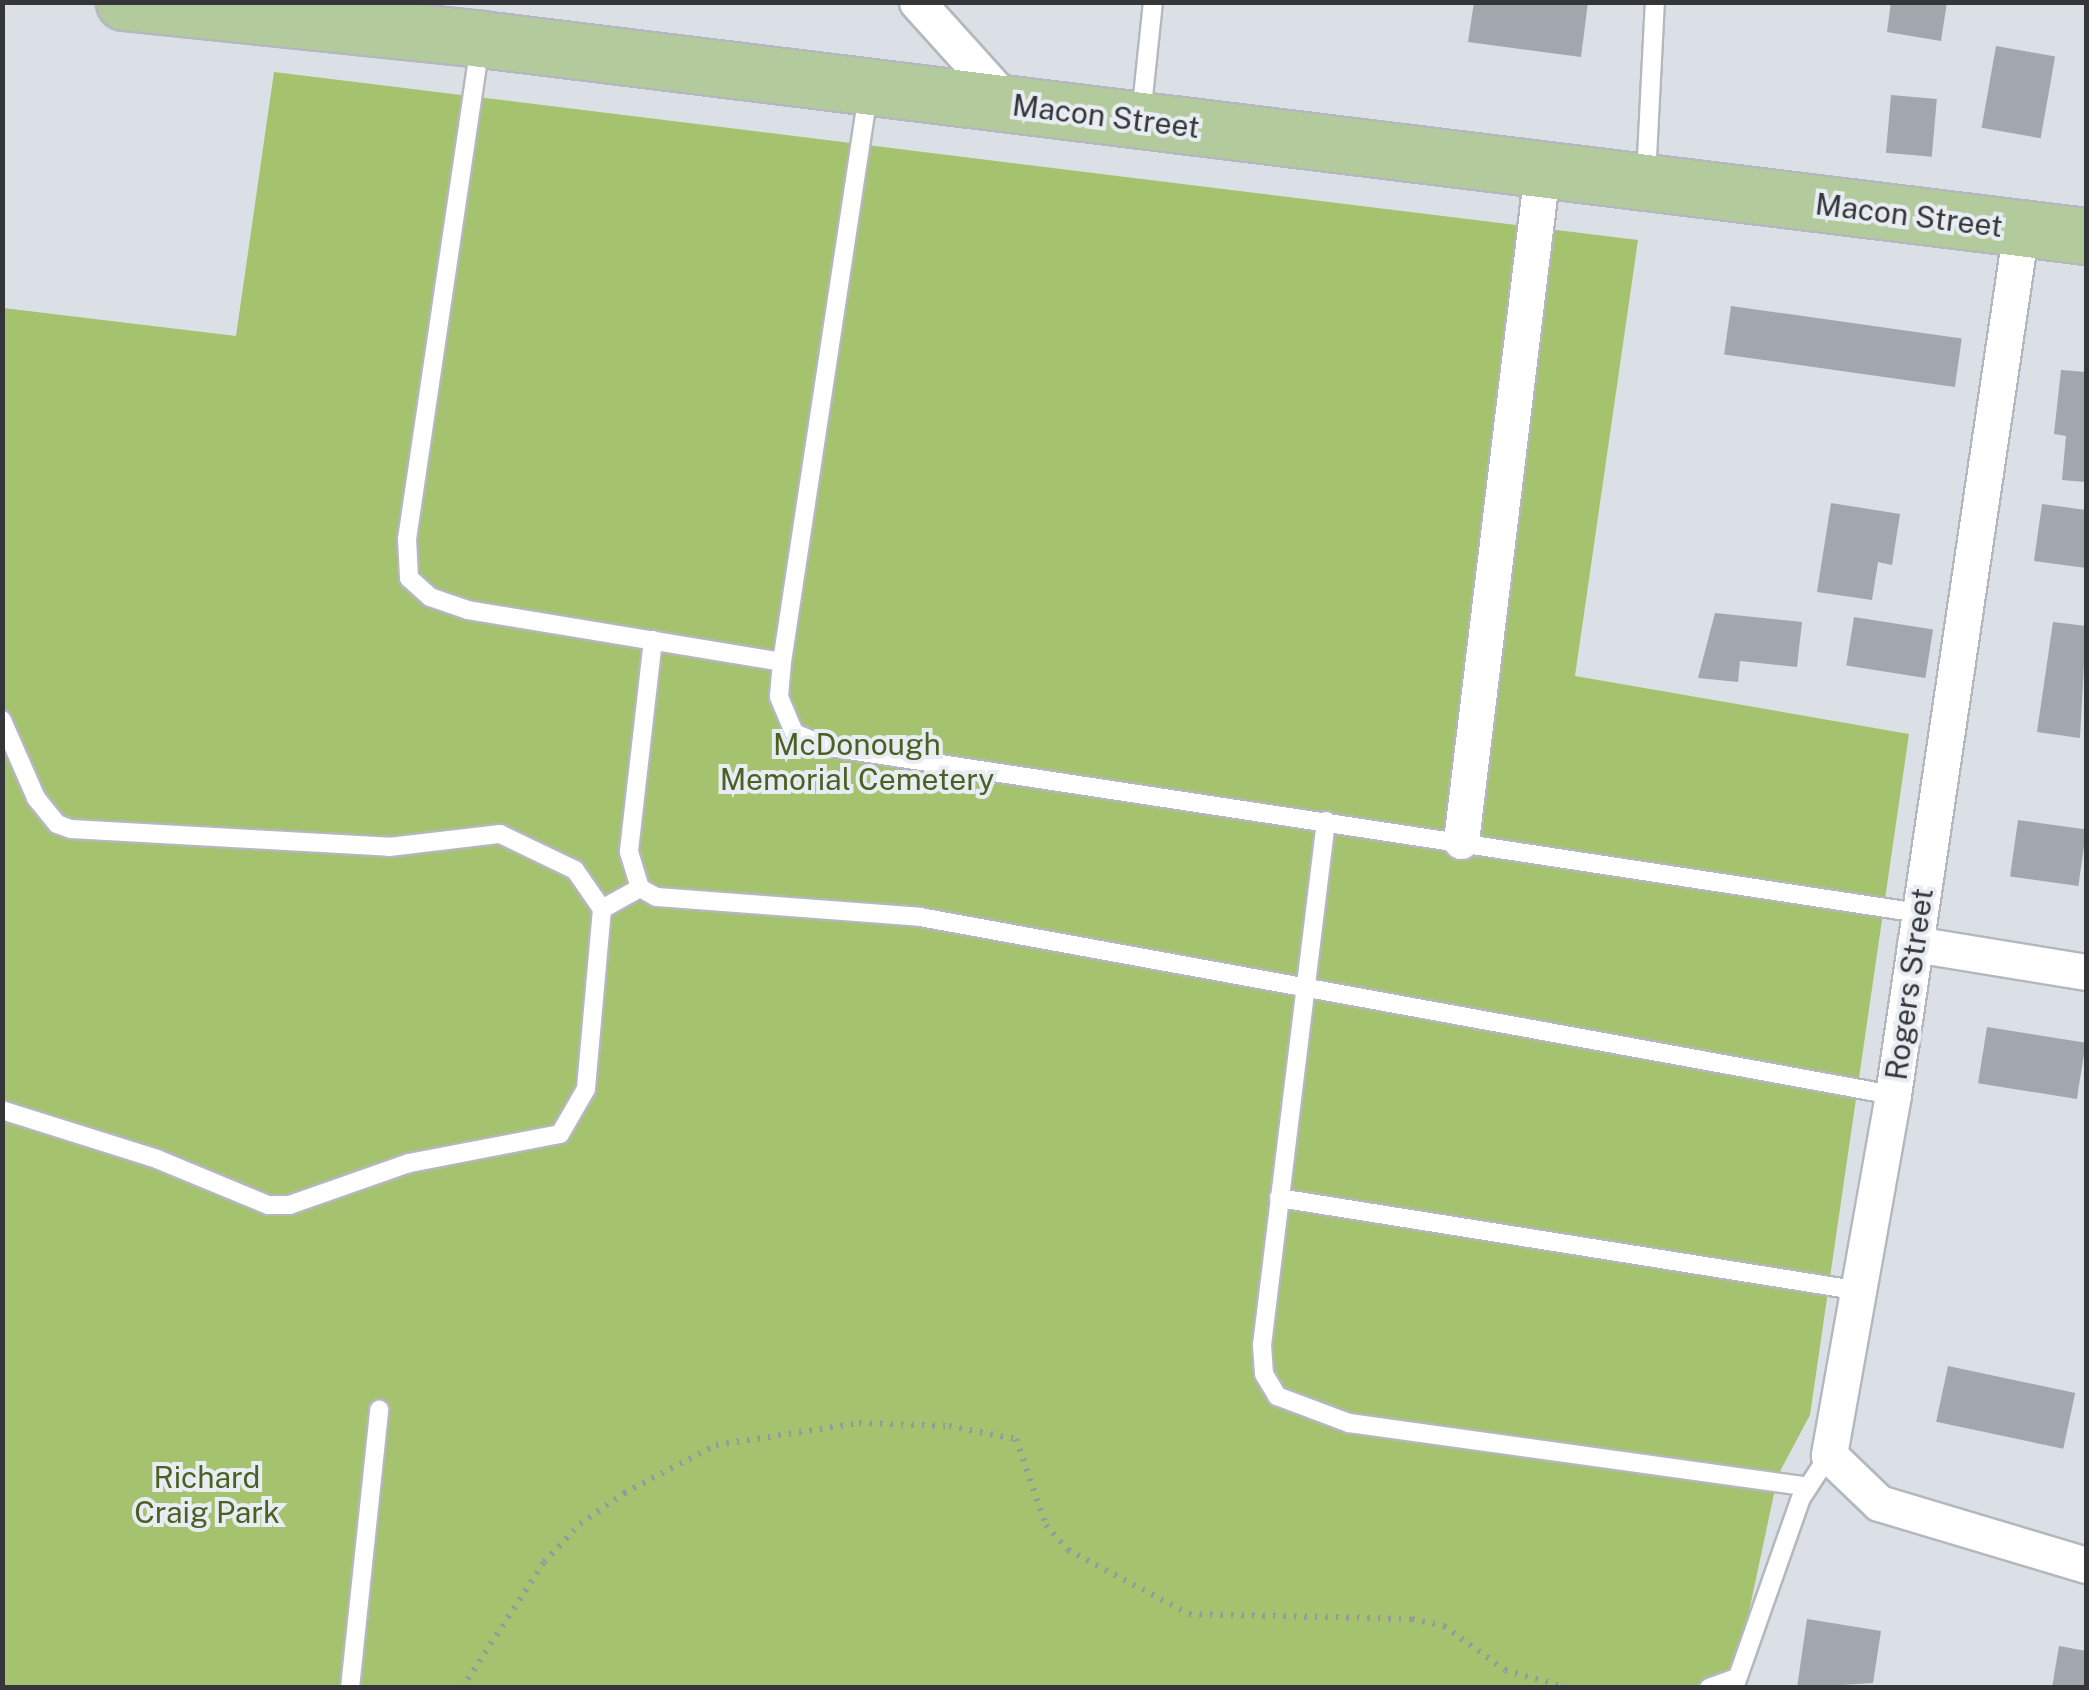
<!DOCTYPE html>
<html>
<head>
<meta charset="utf-8">
<style>
	body { margin:0 }
	#map { position:relative; width:2089px; height:1690px; overflow:hidden; background:#dbdfe6; font-family:"Public Sans",sans-serif }
	div>[style] { position:absolute }
	.green>* { inset:0; background:#a5c26e }
	.building>* { inset:0; background:#a2a6ad; transform-origin:0 0 }
	.path>* { height:6px; margin-top:-3px; transform-origin:0; background:repeating-linear-gradient(90deg,#96999e 0 2.5px,transparent 0 10.5px) }
	.roads { filter:drop-shadow(2px 0 #b4b8be) drop-shadow(-2px 0 #b4b8be) drop-shadow(0 2px #b4b8be) drop-shadow(0 -2px #b4b8be) }
	.service>* { height:18px; margin:-9px; padding:0 9px; transform-origin:9px; border-radius:9px; background:#fff }
	.minor>* { height:35px; margin:-17.5px; padding:0 17.5px; transform-origin:17.5px; border-radius:17.5px; background:#fff }
	.primary>* { height:55px; margin:-27.5px; padding:0 27.5px; transform-origin:27.5px; border-radius:27.5px; background:#b3ca9c }
	span { translate:-50% -50%; white-space:nowrap; text-align:center; line-height:1.15; -webkit-text-stroke:8px #e8ecf3; paint-order:stroke }
	.street-label { font-size:30px; color:#353639 }
	.park-label { font-size:30px; color:#4d6024 }
	.frame { position:absolute; inset:0; border:5px solid #353639; pointer-events:none }
</style>
</head>
<body>
<div id="map">
	<div class="green">
		<i style="clip-path:polygon(274px 72px,1638px 240px,1575px 676px,1909px 734px,1810px 1415px,1778px 1475px,1733px 1687px,3px 1688px,3px 308px,236px 336px)"></i>
	</div>
	<div class="building">
		<i style="clip-path:polygon(1474px 2px,1588px 2px,1581px 57px,1468px 42px)"></i>
		<i style="clip-path:polygon(1891px 2px,1947px 2px,1941px 41px,1887px 32px)"></i>
		<i style="left:1996px;top:46px;width:60px;height:83px;rotate:10deg"></i>
		<i style="left:1891px;top:95px;width:46px;height:58px;rotate:5deg"></i>
		<i style="left:1731px;top:306px;width:233px;height:49px;rotate:8deg"></i>
		<i style="clip-path:polygon(2061px 370px,2086px 372px,2086px 482px,2062px 480px,2066px 436px,2054px 434px)"></i>
		<i style="clip-path:polygon(1831px 503px,1900px 514px,1892px 565px,1878px 562px,1872px 600px,1817px 592px)"></i>
		<i style="clip-path:polygon(2042px 504px,2086px 510px,2086px 568px,2034px 561px)"></i>
		<i style="clip-path:polygon(1715px 613px,1802px 622px,1797px 667px,1740px 661px,1738px 682px,1698px 678px)"></i>
		<i style="left:1854px;top:617px;width:80px;height:49px;rotate:9deg"></i>
		<i style="clip-path:polygon(2053px 622px,2086px 626px,2080px 738px,2037px 732px)"></i>
		<i style="left:2018px;top:820px;width:69px;height:57px;rotate:8deg"></i>
		<i style="left:1987px;top:1027px;width:100px;height:57px;rotate:9deg"></i>
		<i style="left:1948px;top:1366px;width:130px;height:57px;rotate:12deg"></i>
		<i style="clip-path:polygon(1807px 1619px,1881px 1631px,1873px 1683px,1797px 1688px)"></i>
		<i style="clip-path:polygon(2059px 1646px,2086px 1651px,2086px 1688px,2052px 1688px)"></i>
	</div>
	<div class="path">
		<i style="left:462px;top:1688px;width:150px;rotate:-56.9deg"></i>
		<i style="left:544px;top:1562px;width:52px;rotate:-46.5deg"></i>
		<i style="left:580px;top:1524px;width:54px;rotate:-35.2deg"></i>
		<i style="left:624px;top:1493px;width:104px;rotate:-27.6deg"></i>
		<i style="left:716px;top:1445px;width:145px;rotate:-8.7deg"></i>
		<i style="left:859px;top:1423px;width:90px;rotate:1.9deg"></i>
		<i style="left:949px;top:1426px;width:68px;rotate:11deg"></i>
		<i style="left:1016px;top:1439px;width:91px;rotate:70.8deg"></i>
		<i style="left:1046px;top:1525px;width:33px;rotate:49deg"></i>
		<i style="left:1068px;top:1550px;width:137px;rotate:27.9deg"></i>
		<i style="left:1189px;top:1614px;width:223px;rotate:1.3deg"></i>
		<i style="left:1412px;top:1619px;width:33px;rotate:12deg"></i>
		<i style="left:1444px;top:1626px;width:75px;rotate:35.8deg"></i>
		<i style="left:1505px;top:1670px;width:66px;rotate:15.9deg"></i>
	</div>
	<div class="roads">
		<div class="service">
			<i style="left:480px;top:45px;width:499px;rotate:98.4deg"></i>
			<i style="left:407px;top:539px;width:39px;rotate:87deg"></i>
			<i style="left:409px;top:578px;width:28px;rotate:42deg"></i>
			<i style="left:430px;top:597px;width:40px;rotate:18.9deg"></i>
			<i style="left:468px;top:610px;width:318px;rotate:9.4deg"></i>
			<i style="left:868px;top:94px;width:574px;rotate:98.61deg"></i>
			<i style="left:782px;top:662px;width:35px;rotate:95deg"></i>
			<i style="left:779px;top:697px;width:39px;rotate:67deg"></i>
			<i style="left:794px;top:733px;width:38px;rotate:22deg"></i>
			<i style="left:829px;top:747px;width:1103px;rotate:8.66deg"></i>
			<i style="left:1141px;top:116px;width:115px;rotate:-84deg"></i>
			<i style="left:1646px;top:177px;width:175px;rotate:-87.1deg"></i>
			<i style="left:653px;top:640px;width:213px;rotate:96.5deg"></i>
			<i style="left:629px;top:852px;width:38px;rotate:73deg"></i>
			<i style="left:640px;top:888px;width:18px;rotate:29deg"></i>
			<i style="left:656px;top:897px;width:265px;rotate:4.3deg"></i>
			<i style="left:920px;top:917px;width:989px;rotate:10.37deg"></i>
			<i style="left:2px;top:720px;width:85px;rotate:66.4deg"></i>
			<i style="left:36px;top:798px;width:33px;rotate:51deg"></i>
			<i style="left:57px;top:824px;width:15px;rotate:20deg"></i>
			<i style="left:71px;top:829px;width:319px;rotate:3.2deg"></i>
			<i style="left:389px;top:847px;width:112px;rotate:-6.7deg"></i>
			<i style="left:500px;top:834px;width:83px;rotate:25.6deg"></i>
			<i style="left:575px;top:870px;width:47px;rotate:55.3deg"></i>
			<i style="left:602px;top:909px;width:181px;rotate:95.1deg"></i>
			<i style="left:586px;top:1089px;width:52px;rotate:120deg"></i>
			<i style="left:560px;top:1134px;width:154px;rotate:169.1deg"></i>
			<i style="left:409px;top:1163px;width:126px;rotate:160.6deg"></i>
			<i style="left:290px;top:1205px;width:22px;rotate:180deg"></i>
			<i style="left:268px;top:1205px;width:120px;rotate:-157.5deg"></i>
			<i style="left:157px;top:1159px;width:163px;rotate:-162.5deg"></i>
			<i style="left:1326px;top:821px;width:528px;rotate:96.96deg"></i>
			<i style="left:1262px;top:1345px;width:29px;rotate:86deg"></i>
			<i style="left:1264px;top:1374px;width:26px;rotate:59deg"></i>
			<i style="left:1277px;top:1396px;width:77px;rotate:20.6deg"></i>
			<i style="left:1349px;top:1423px;width:463px;rotate:7.9deg"></i>
			<i style="left:602px;top:909px;width:43px;rotate:-28.9deg"></i>
			<i style="left:1279px;top:1198px;width:589px;rotate:9.08deg"></i>
			<i style="left:350px;top:1688px;width:280px;rotate:-84deg"></i>
			<i style="left:1709px;top:1688px;width:29px;rotate:-20deg"></i>
			<i style="left:1734px;top:1688px;width:201px;rotate:-70.6deg"></i>
			<i style="left:1801px;top:1498px;width:51px;rotate:-56.9deg"></i>
		</div>
		<div class="minor">
			<i style="left:917px;top:2px;width:137px;rotate:48deg"></i>
			<i style="left:2021px;top:229px;width:875px;rotate:98.41deg"></i>
			<i style="left:1893px;top:1095px;width:366px;rotate:100.1deg"></i>
			<i style="left:1829px;top:1455px;width:69px;rotate:43.8deg"></i>
			<i style="left:1879px;top:1503px;width:216px;rotate:16.7deg"></i>
			<i style="left:1461px;top:841px;width:675px;rotate:-83.11deg"></i>
			<i style="left:1915px;top:944px;width:173px;rotate:9.3deg"></i>
		</div>
		<div class="primary">
			<i style="left:124px;top:2px;width:359px;rotate:5.9deg"></i>
			<i style="left:481px;top:39px;width:1617px;rotate:7deg"></i>
		</div>
	</div>
	<div class="street-label">
		<span style="left:1106px;top:116px;rotate:7deg">Macon Street</span>
		<span style="left:1909px;top:215px;rotate:7deg">Macon Street</span>
		<span style="left:1909px;top:984px;rotate:-82deg">Rogers Street</span>
	</div>
	<div class="park-label">
		<span style="left:857px;top:761px">McDonough<br>Memorial Cemetery</span>
		<span style="left:207px;top:1494px">Richard<br>Craig Park</span>
	</div>
	<div class="frame"></div>
</div>
</body>
</html>
